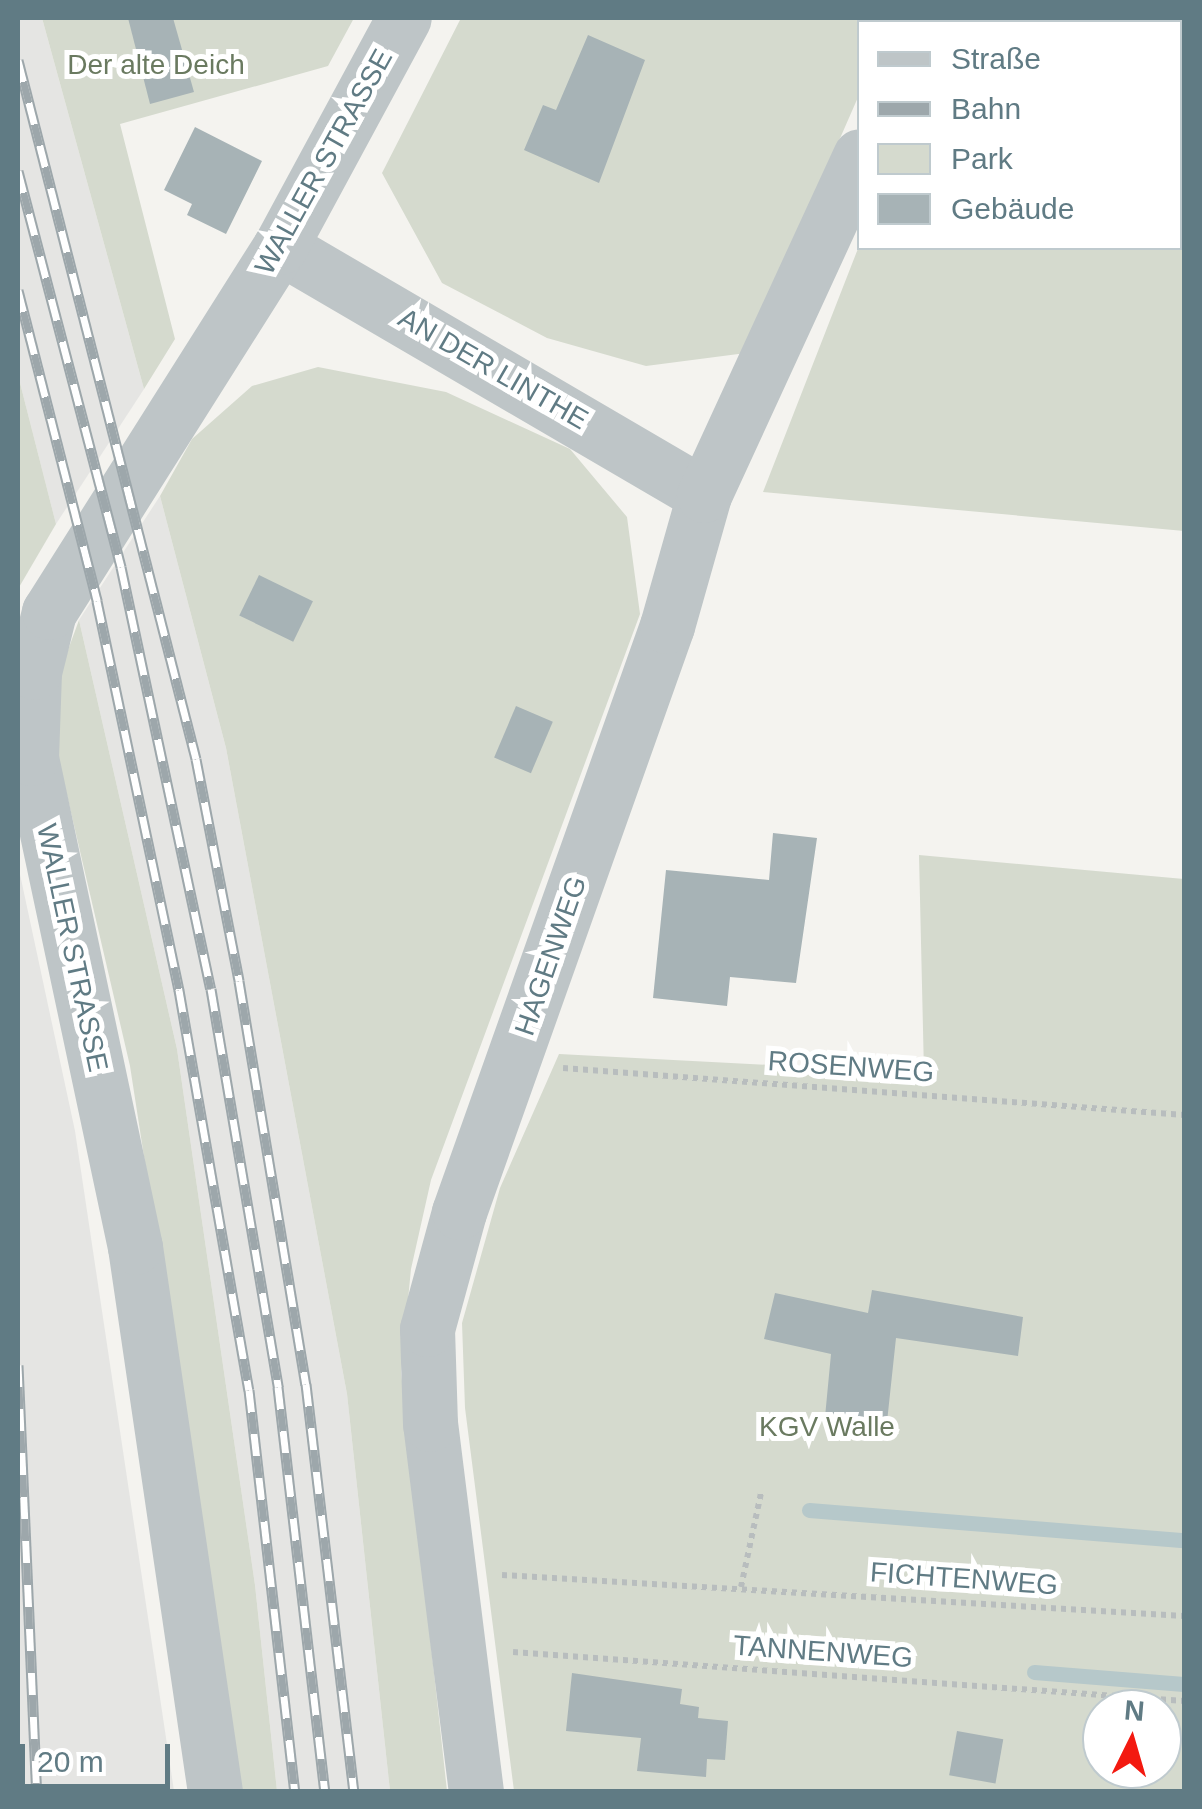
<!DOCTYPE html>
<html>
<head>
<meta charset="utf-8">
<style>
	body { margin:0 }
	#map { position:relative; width:1202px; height:1809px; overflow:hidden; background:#f4f3ef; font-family:Arial,sans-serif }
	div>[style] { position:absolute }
	.built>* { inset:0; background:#e5e5e3 }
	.green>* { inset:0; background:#d5dace }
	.stream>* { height:15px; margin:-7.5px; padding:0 7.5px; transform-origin:7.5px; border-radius:7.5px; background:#b6c8ca }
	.building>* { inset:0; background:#a7b3b6; transform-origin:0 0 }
	.path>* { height:6px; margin-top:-3px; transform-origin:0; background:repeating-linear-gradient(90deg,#b8bdbe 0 5px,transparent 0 10px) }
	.minor>* { height:55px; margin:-27.5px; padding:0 27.5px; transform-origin:27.5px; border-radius:27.5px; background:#bec5c7 }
	.rail>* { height:11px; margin-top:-5.5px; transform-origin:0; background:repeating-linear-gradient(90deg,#fff 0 22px,#9da7ab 0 44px); box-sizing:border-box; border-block:2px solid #9da7ab }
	span { translate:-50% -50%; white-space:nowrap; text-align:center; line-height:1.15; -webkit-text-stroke:10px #fff; paint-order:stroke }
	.park-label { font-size:28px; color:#6a7a60 }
	.street-label { font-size:28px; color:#607b84 }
	.frame { position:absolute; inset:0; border:20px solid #607b84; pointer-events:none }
	.legend { position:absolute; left:857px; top:20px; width:325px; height:230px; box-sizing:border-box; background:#fff; border:2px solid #bfcace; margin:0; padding:12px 18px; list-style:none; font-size:30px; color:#607b84 }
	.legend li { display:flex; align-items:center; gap:20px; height:50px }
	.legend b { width:50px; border:2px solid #bfcace }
	.north { position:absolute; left:1082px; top:1689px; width:100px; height:100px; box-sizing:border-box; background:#fff; border:2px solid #bfcace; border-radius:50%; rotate:5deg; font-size:28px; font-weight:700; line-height:40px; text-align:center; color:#607b84 }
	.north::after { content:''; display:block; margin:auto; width:35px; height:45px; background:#f31910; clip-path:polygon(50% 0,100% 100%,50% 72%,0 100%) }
	.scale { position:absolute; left:20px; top:1744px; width:150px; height:45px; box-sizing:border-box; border:5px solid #607b84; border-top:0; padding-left:12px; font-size:30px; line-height:35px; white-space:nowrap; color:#607b84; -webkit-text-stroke:8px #fff; paint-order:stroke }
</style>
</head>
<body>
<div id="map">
	<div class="built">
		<i style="clip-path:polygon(18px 18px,42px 18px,144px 389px,56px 524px,18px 375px)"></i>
		<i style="clip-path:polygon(160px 496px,226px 748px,347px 1394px,390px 1791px,277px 1791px,255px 1585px,177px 1049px,79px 620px)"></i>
		<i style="clip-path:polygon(18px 865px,75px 1131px,174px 1791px,18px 1791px)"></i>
	</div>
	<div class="green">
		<i style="clip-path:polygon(42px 18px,354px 18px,328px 66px,120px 124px,175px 339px,144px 389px)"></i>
		<i style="clip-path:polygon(461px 18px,892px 18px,860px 22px,859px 95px,746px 353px,646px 366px,547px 338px,442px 283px,382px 173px)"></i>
		<i style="clip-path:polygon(938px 18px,1184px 18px,1184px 531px,763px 492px,859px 246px,1180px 248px,1180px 22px)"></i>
		<i style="clip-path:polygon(318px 367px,446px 392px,570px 449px,627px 517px,640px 614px,431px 1180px,411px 1269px,401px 1372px,447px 1791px,390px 1791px,347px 1394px,226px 748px,160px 496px,192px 439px,252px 386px)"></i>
		<i style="clip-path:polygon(18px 375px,56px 524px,18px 589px)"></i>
		<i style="clip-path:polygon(79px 620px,177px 1049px,255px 1585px,277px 1791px,242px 1791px,130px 1066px,56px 748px,61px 669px)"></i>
		<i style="clip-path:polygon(evenodd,919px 855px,1184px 879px,1184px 1791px,514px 1791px,465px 1408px,462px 1323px,500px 1188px,559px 1054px,924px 1073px,919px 855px,1102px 1709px,1162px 1709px,1162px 1769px,1102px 1769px,1102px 1709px)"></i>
	</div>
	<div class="stream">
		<i style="left:1180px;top:90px;width:4px;rotate:14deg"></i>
		<i style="left:809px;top:1510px;width:376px;rotate:4.6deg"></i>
		<i style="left:1034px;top:1672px;width:150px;rotate:4.6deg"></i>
	</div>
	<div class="building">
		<i style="clip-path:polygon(128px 18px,173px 18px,194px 92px,150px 104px)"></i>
		<i style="clip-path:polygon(588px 35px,645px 60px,599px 183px,524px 150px,543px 105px,556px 110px)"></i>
		<i style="clip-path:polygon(195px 127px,262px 161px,226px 234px,187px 215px,192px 204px,164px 190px)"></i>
		<i style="left:259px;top:575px;width:60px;height:45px;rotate:26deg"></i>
		<i style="left:516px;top:706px;width:40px;height:56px;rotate:23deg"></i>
		<i style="clip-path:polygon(773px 833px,817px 838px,796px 983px,730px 977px,727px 1006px,653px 998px,666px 870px,769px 880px)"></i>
		<i style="clip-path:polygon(872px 1290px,1023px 1317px,1018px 1356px,896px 1338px,887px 1422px,825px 1417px,831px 1354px,764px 1339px,775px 1293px,868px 1313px)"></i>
		<i style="clip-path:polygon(572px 1673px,682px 1689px,680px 1704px,699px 1707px,698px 1718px,728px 1721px,725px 1760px,707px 1759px,706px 1777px,637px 1771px,641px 1738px,566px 1731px)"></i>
		<i style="left:957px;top:1731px;width:47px;height:45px;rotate:10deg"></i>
	</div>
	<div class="path">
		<i style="left:1180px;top:113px;width:4px;rotate:14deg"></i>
		<i style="left:563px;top:1068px;width:623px;rotate:4.33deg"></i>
		<i style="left:502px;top:1575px;width:683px;rotate:3.44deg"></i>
		<i style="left:741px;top:1587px;width:96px;rotate:-78deg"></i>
		<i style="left:513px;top:1652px;width:673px;rotate:4.18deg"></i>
	</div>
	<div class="minor">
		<i style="left:913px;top:22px;width:4px;rotate:-63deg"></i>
		<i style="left:280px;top:247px;width:491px;rotate:30.3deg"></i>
		<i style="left:215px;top:1792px;width:551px;rotate:-98.35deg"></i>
		<i style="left:135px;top:1247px;width:500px;rotate:-102deg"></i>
		<i style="left:31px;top:758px;width:86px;rotate:-88deg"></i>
		<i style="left:34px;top:672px;width:62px;rotate:-76deg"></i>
		<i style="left:49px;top:612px;width:432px;rotate:-57.7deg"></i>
		<i style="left:280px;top:247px;width:260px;rotate:-61.6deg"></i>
		<i style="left:476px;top:1792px;width:371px;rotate:-97.1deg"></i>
		<i style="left:430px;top:1424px;width:95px;rotate:-91.8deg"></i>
		<i style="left:427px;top:1329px;width:121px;rotate:-74.7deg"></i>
		<i style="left:459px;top:1212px;width:622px;rotate:-70.46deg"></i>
		<i style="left:667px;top:626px;width:136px;rotate:-74.2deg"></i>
		<i style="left:704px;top:495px;width:373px;rotate:-65.3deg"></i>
	</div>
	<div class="rail">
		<i style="left:18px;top:60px;width:721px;rotate:75.71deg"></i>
		<i style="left:196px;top:759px;width:226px;rotate:79deg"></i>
		<i style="left:239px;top:981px;width:409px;rotate:80.6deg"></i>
		<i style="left:306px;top:1384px;width:411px;rotate:83.3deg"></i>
		<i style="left:18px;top:171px;width:409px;rotate:75.4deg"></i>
		<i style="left:121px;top:567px;width:431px;rotate:78deg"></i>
		<i style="left:211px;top:989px;width:404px;rotate:80.4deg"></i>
		<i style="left:278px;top:1387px;width:408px;rotate:83.4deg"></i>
		<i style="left:18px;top:290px;width:321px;rotate:75.7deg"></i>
		<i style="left:97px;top:601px;width:398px;rotate:78.1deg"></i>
		<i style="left:179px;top:990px;width:406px;rotate:80.1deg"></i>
		<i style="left:249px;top:1390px;width:405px;rotate:83.5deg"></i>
		<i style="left:18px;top:1365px;width:427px;rotate:87.5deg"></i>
	</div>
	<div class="park-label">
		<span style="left:156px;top:65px">Der alte Deich</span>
		<span style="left:827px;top:1427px">KGV Walle</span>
	</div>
	<div class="street-label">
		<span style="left:324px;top:162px;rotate:-61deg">WALLER STRASSE</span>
		<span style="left:493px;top:369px;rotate:30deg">AN DER LINTHE</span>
		<span style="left:72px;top:948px;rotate:78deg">WALLER STRASSE</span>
		<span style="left:551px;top:956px;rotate:-71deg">HAGENWEG</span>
		<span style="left:851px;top:1067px;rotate:4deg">ROSENWEG</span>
		<span style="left:964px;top:1579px;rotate:4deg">FICHTENWEG</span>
		<span style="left:823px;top:1652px;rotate:4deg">TANNENWEG</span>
	</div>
	<div class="frame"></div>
	<ul class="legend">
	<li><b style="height:12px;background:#bec5c7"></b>Straße</li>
	<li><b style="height:12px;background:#9da7ab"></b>Bahn</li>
	<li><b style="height:28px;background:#d5dace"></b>Park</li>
	<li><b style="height:28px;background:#a7b3b6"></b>Gebäude</li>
	</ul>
	<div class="north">N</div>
	<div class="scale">20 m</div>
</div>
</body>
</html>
